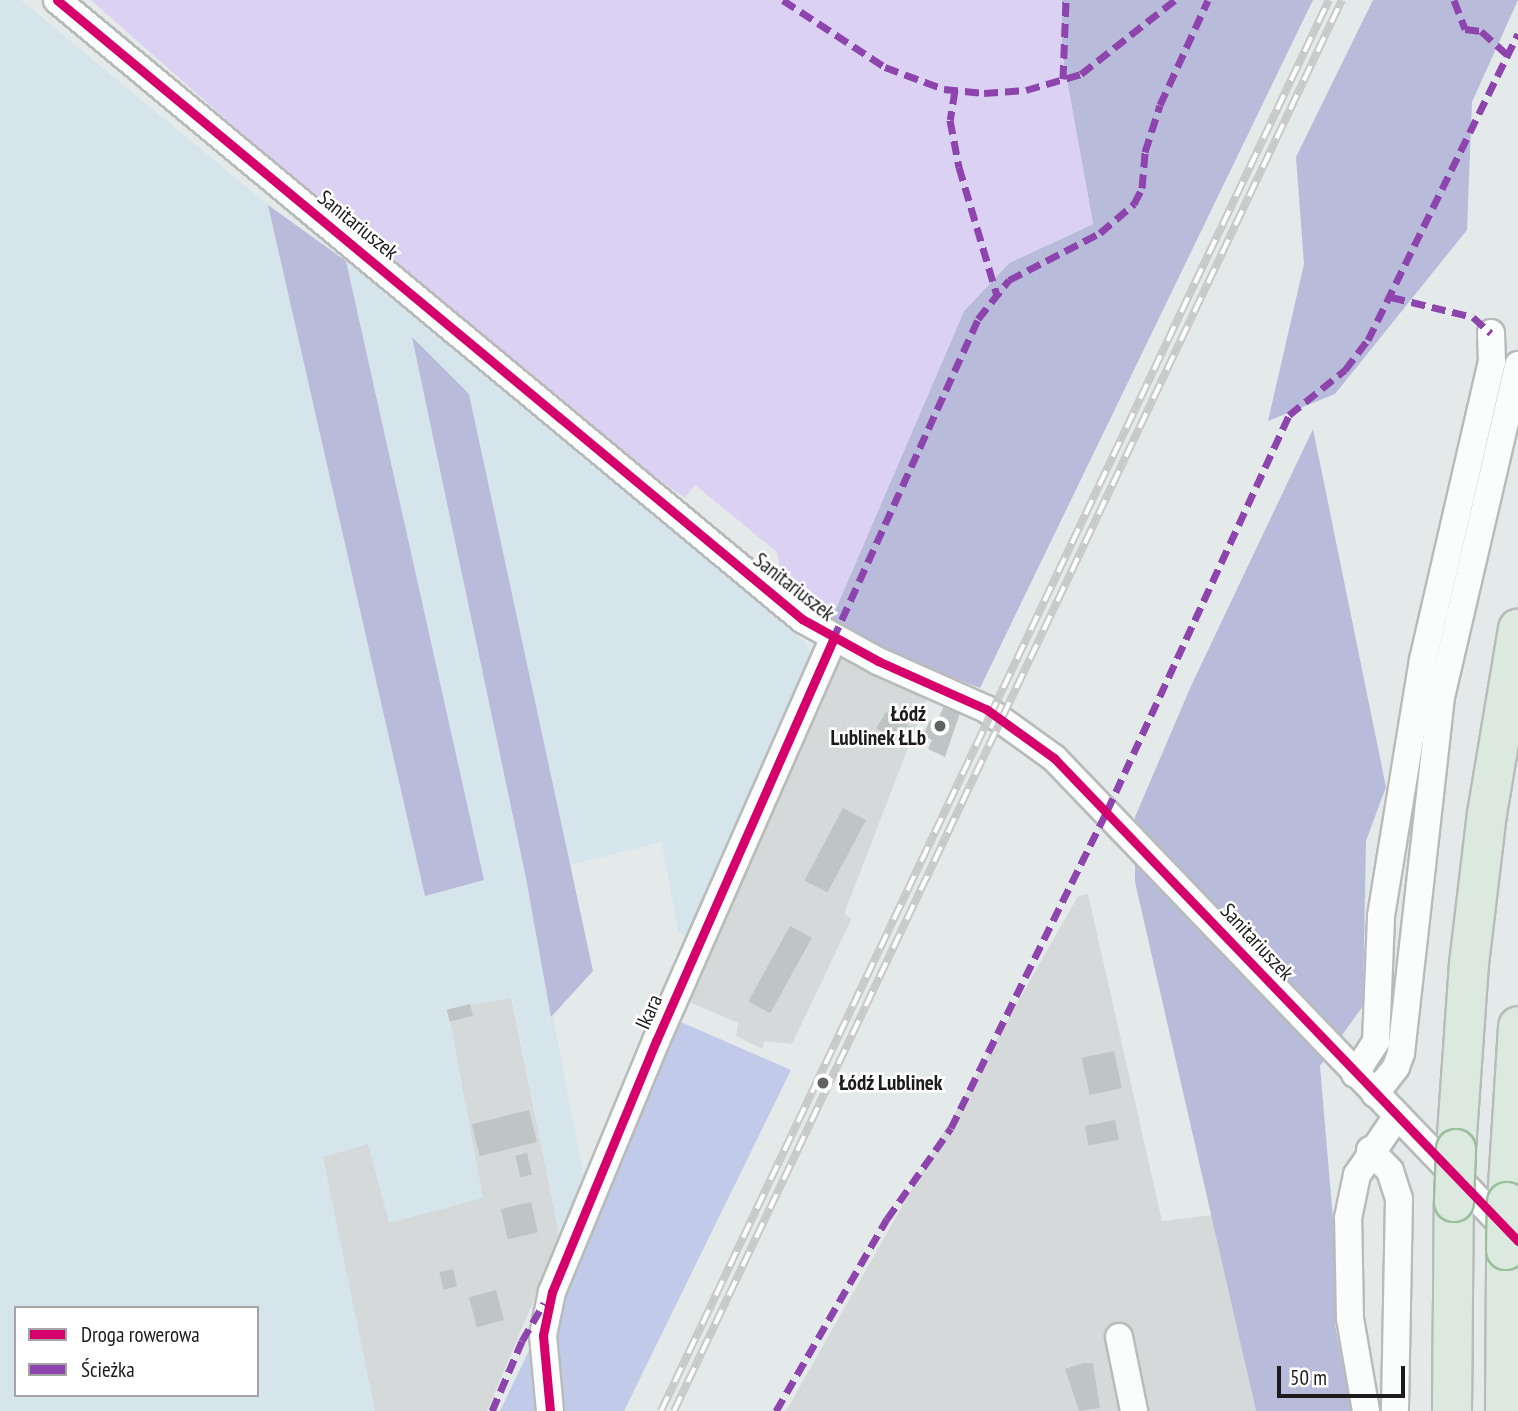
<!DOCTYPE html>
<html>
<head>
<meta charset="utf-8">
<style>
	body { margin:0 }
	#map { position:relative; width:1518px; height:1411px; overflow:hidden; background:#e4eaea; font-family:"PT Sans Narrow",sans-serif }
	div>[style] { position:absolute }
	.residential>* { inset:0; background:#d5d9d9 }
	.farmland>* { inset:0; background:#d6e4ec }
	.grass>* { inset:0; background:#c1cbe9 }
	.forest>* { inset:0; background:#b9bbda }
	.park>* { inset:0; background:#dbd1f2 }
	.building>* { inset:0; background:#bfc5c4; transform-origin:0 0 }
	.roads { filter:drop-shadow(2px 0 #b9bbbb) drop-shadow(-2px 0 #b9bbbb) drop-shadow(0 2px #b9bbbb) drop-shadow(0 -2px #b9bbbb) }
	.minor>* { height:26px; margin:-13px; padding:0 13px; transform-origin:13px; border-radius:13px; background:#fbfcfc }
	.highway>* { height:38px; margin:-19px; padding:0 19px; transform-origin:19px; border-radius:19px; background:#dce9df }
	.rail>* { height:8px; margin-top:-4px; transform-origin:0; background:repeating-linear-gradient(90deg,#fff 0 16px,#c8c9c9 0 32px); box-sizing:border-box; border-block:2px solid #c8c9c9 }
	.bridges { filter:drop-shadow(2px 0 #9bbf9c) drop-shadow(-2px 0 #9bbf9c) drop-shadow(0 2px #9bbf9c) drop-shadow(0 -2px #9bbf9c) }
	.highway-bridge>* { height:38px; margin:-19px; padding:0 19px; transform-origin:19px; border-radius:19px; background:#dce9df }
	.quiet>* { height:7px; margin-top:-3.5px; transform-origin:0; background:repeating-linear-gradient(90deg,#8e44ad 0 14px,transparent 0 21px) }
	.cycleway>* { height:9px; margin:-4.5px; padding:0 4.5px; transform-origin:4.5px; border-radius:4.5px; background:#d6006c }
	.dots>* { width:19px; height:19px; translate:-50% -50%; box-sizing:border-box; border:4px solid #fff; border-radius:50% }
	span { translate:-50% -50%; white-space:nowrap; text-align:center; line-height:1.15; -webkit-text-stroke:5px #fff; paint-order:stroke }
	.street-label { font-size:21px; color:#1b1b1b }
	.poi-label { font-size:21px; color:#1b1b1b; font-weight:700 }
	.right { translate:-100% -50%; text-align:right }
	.left { translate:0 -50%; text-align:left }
	.legend { position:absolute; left:14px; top:1306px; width:245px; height:91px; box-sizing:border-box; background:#fff; border:2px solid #a4a4a4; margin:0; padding:9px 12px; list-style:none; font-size:21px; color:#1b1b1b }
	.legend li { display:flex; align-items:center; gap:14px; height:35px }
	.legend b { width:35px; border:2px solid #a4a4a4 }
	.scale { position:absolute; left:1277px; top:1366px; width:128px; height:32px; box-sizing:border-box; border:4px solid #1b1b1b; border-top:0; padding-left:9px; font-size:21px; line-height:24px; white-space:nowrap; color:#1b1b1b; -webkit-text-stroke:5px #fff; paint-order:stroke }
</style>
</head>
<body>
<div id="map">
	<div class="residential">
		<i style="clip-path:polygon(851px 658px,930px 691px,844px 914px,852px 918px,792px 1044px,765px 1041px,762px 1049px,736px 1036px,738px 1023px,685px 1000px,837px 660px)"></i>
		<i style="clip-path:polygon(1088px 894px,1162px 1221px,1212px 1215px,1256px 1411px,786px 1411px,1078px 896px)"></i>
		<i style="clip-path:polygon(511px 997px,560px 1238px,487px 1411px,373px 1411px,323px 1157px,368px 1143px,447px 1009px)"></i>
	</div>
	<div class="farmland">
		<i style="clip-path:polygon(evenodd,0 0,21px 0,268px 205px,425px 896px,484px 880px,346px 261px,806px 643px,813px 661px,692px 939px,678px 932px,662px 842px,570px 865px,469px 394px,526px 878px,585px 1181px,560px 1238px,512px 998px,448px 1009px,483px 1198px,389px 1223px,368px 1144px,323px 1157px,375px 1411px,0 1411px,0 0,16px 1308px,257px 1308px,257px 1395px,16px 1395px,16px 1308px)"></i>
	</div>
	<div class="grass">
		<i style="clip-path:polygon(674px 1019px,791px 1070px,624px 1411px,500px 1411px,608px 1186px)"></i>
	</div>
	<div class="forest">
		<i style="clip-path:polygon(1062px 0,1313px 0,980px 688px,837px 632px,831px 620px,964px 311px,1009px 263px,1093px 224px,1062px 53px)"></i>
		<i style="clip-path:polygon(1373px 0,1518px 0,1472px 102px,1467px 230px,1335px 394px,1268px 421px,1304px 264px,1296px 157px)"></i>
		<i style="clip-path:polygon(268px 205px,346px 261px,484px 880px,425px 896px)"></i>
		<i style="clip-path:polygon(412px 337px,469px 394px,593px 971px,551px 1017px,526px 878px)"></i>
		<i style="clip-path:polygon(1313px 429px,1386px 787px,1366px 841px,1363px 1006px,1320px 1066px,1335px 1243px,1335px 1325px,1352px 1411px,1256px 1411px,1135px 882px,1135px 817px,1191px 686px)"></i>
	</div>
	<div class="park">
		<i style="clip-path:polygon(91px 0,1062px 0,1062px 53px,1093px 224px,1009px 263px,964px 311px,831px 620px,783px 584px,777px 552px,695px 485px,685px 498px,634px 462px,255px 145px)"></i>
	</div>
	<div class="building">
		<i style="clip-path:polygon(947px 700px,962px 707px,945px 757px,928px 749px,932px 740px,923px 735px,930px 720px,936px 723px)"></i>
		<i style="left:886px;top:712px;width:29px;height:19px;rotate:31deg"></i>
		<i style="left:843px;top:808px;width:26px;height:82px;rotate:28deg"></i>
		<i style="left:790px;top:926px;width:25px;height:86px;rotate:29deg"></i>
		<i style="left:470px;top:1004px;width:12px;height:24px;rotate:76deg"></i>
		<i style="left:1114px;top:1051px;width:38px;height:33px;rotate:78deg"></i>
		<i style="left:529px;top:1110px;width:33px;height:59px;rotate:76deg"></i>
		<i style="left:1115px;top:1120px;width:20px;height:31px;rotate:79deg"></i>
		<i style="left:527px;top:1153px;width:22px;height:12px;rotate:77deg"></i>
		<i style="left:531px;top:1202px;width:31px;height:31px;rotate:77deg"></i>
		<i style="left:453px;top:1269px;width:18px;height:14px;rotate:77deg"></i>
		<i style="left:496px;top:1290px;width:31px;height:28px;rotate:75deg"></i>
		<i style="clip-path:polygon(1084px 1363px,1093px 1363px,1100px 1408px,1079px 1411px,1065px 1369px)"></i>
	</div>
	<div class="roads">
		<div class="minor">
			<i style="left:57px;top:0;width:969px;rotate:39.72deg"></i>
			<i style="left:802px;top:619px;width:87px;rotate:28.9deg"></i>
			<i style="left:878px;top:661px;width:118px;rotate:24deg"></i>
			<i style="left:986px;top:709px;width:84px;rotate:35.8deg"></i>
			<i style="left:1054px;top:758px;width:661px;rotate:46.16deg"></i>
			<i style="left:1355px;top:1074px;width:38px;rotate:-57deg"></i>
			<i style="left:1376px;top:1042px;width:126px;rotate:-87.7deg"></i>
			<i style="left:1381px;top:916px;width:259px;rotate:-80.7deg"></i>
			<i style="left:1423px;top:660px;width:306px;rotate:-77deg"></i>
			<i style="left:1492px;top:362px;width:29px;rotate:-92deg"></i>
			<i style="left:1375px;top:1094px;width:34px;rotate:-52deg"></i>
			<i style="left:1396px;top:1067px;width:15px;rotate:-70deg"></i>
			<i style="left:1401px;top:1053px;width:358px;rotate:-83.6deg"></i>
			<i style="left:1441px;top:697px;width:341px;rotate:-76.9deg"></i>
			<i style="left:1370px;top:1150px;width:29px;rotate:46deg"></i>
			<i style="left:1390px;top:1171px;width:29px;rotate:72deg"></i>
			<i style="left:1399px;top:1199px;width:212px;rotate:91.1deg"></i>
			<i style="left:1119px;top:1337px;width:76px;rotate:78.5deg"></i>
			<i style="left:550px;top:1411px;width:76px;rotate:-95.3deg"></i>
			<i style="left:543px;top:1335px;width:44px;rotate:-78.2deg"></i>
			<i style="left:552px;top:1292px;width:272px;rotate:-67.5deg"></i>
			<i style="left:656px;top:1041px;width:439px;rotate:-66.2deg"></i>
			<i style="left:1366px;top:1411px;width:94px;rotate:-99.8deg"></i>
			<i style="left:1350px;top:1318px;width:100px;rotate:-91.1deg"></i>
			<i style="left:1348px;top:1218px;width:44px;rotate:-78.2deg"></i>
			<i style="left:1357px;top:1175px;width:71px;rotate:-55.9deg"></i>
		</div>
		<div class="highway">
			<i style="left:1456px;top:1149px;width:185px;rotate:-86deg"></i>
			<i style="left:1469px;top:964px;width:151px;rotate:-83.2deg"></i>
			<i style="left:1487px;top:814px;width:188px;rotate:-80.5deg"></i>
			<i style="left:1507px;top:1202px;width:176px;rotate:-86.4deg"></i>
			<i style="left:1452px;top:1411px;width:209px;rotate:-89.5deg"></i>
			<i style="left:1505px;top:1411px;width:161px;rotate:-89.6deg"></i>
		</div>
	</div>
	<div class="rail">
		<i style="left:661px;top:1411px;width:1561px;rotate:-64.67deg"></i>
		<i style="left:674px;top:1411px;width:1561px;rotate:-64.67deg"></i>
	</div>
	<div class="bridges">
		<div class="highway-bridge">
			<i style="left:1454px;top:1202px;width:53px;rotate:-87.8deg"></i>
			<i style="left:1506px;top:1250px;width:48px;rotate:-88.8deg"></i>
		</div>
	</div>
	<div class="quiet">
		<i style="left:783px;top:0;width:122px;rotate:33.3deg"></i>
		<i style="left:885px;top:67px;width:63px;rotate:20.4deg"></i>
		<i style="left:944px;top:89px;width:40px;rotate:5.7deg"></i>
		<i style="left:984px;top:93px;width:42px;rotate:-4.1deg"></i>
		<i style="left:1026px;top:90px;width:57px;rotate:-16.2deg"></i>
		<i style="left:1081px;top:74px;width:120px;rotate:-38.2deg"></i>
		<i style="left:1454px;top:0;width:31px;rotate:69deg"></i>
		<i style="left:1465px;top:29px;width:16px;rotate:7deg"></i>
		<i style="left:1481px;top:31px;width:38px;rotate:42deg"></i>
		<i style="left:1063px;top:79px;width:79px;rotate:-87.8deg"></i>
		<i style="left:955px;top:90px;width:30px;rotate:99deg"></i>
		<i style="left:950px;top:120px;width:48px;rotate:79.2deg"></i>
		<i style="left:959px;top:167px;width:134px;rotate:73.5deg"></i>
		<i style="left:1391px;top:297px;width:84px;rotate:13.7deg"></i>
		<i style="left:1473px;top:317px;width:24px;rotate:42deg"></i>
		<i style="left:833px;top:639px;width:351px;rotate:-65.6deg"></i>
		<i style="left:978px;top:319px;width:50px;rotate:-51.5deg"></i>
		<i style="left:1009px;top:280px;width:102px;rotate:-27.3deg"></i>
		<i style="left:1100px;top:233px;width:45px;rotate:-40.5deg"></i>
		<i style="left:1134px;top:204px;width:18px;rotate:-63deg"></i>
		<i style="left:1142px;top:188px;width:36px;rotate:-85deg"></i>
		<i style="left:1145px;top:152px;width:49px;rotate:-72.3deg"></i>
		<i style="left:1160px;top:105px;width:115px;rotate:-65.4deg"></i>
		<i style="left:492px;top:1411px;width:76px;rotate:-66.8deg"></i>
		<i style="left:522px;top:1341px;width:44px;rotate:-59.9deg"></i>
		<i style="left:776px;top:1411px;width:222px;rotate:-60deg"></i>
		<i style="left:887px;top:1219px;width:111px;rotate:-54.9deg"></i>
		<i style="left:951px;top:1128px;width:353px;rotate:-63.8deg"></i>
		<i style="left:1107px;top:811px;width:436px;rotate:-65.3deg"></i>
		<i style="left:1289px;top:415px;width:72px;rotate:-38.8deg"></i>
		<i style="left:1345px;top:370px;width:38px;rotate:-53deg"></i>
		<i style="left:1368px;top:340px;width:341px;rotate:-63.9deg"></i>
	</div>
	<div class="cycleway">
		<i style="left:57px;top:0;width:969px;rotate:39.72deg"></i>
		<i style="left:802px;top:619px;width:87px;rotate:28.9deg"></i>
		<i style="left:878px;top:661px;width:118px;rotate:24deg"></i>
		<i style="left:986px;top:709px;width:84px;rotate:35.8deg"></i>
		<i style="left:1054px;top:758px;width:670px;rotate:46.15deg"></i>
		<i style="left:550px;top:1411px;width:76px;rotate:-95.3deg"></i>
		<i style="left:543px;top:1335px;width:44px;rotate:-78.2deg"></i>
		<i style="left:552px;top:1292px;width:272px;rotate:-67.5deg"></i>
		<i style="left:656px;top:1041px;width:439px;rotate:-66.2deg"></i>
	</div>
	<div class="dots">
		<i style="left:940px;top:726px;background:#616363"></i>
		<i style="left:823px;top:1083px;background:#616363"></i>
	</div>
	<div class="street-label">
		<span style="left:358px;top:225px;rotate:39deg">Sanitariuszek</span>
		<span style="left:794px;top:587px;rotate:38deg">Sanitariuszek</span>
		<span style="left:1257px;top:942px;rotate:47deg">Sanitariuszek</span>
		<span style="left:649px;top:1012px;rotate:-66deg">Ikara</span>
	</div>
	<div class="poi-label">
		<span class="right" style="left:926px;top:726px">Łódź<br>Lublinek ŁLb</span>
		<span class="left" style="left:839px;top:1083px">Łódź Lublinek</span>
	</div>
	<ul class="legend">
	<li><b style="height:9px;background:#d6006c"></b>Droga rowerowa</li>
	<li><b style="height:9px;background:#8e44ad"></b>Ścieżka</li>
	</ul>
	<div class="scale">50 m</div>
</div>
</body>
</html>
